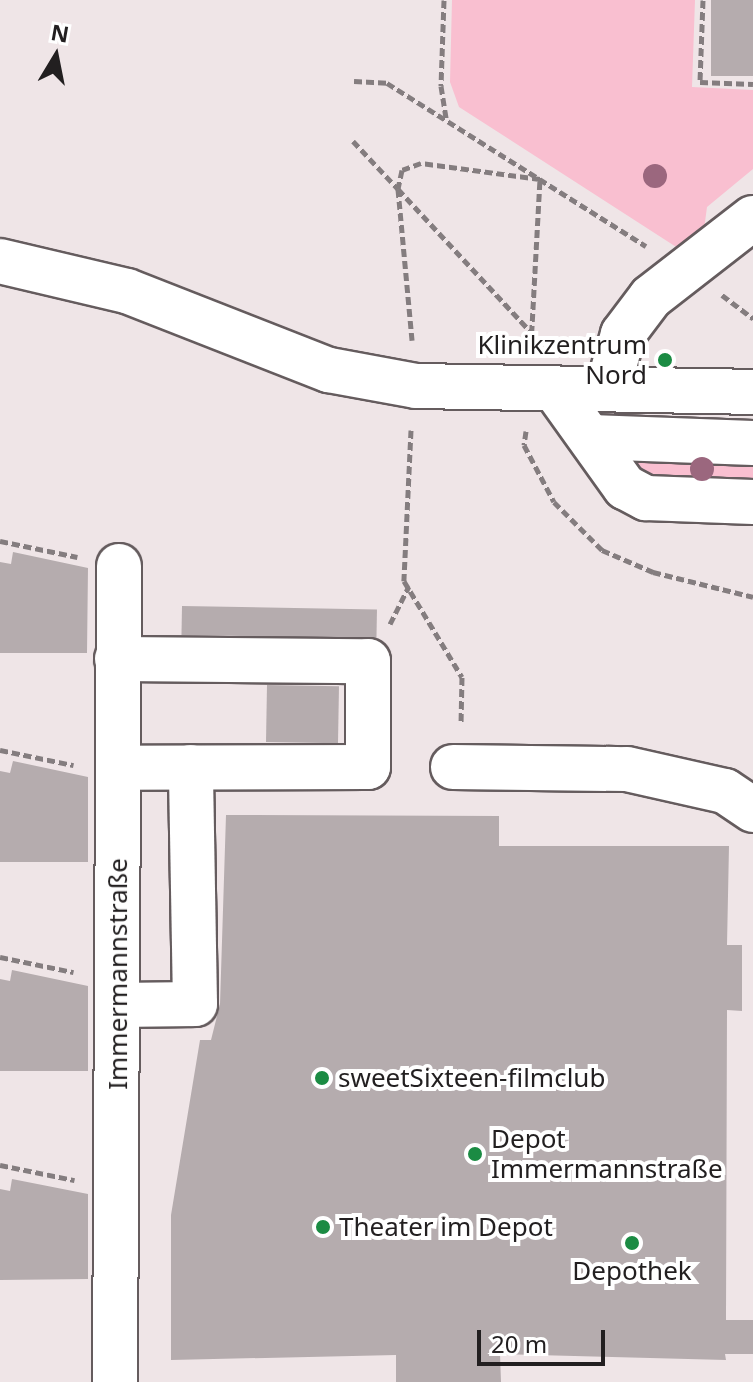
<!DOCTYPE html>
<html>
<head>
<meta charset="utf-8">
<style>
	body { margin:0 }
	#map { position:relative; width:753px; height:1382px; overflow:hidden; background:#efe5e7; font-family:"Noto Sans",sans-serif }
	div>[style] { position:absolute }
	.green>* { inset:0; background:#f9bfd0 }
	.building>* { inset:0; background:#b5acae; transform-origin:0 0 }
	.path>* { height:5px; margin-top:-2.5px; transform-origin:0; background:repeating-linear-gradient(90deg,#847d7f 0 8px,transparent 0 12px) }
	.roads { filter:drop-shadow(2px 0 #655c5e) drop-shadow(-2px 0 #655c5e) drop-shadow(0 2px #655c5e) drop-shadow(0 -2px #655c5e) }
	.minor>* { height:44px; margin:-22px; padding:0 22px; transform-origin:22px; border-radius:22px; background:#fff }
	.trees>* { width:24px; height:24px; margin:-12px; border-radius:50%; background:#9b677e }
	.dots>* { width:22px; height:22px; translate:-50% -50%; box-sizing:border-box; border:4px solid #fff; border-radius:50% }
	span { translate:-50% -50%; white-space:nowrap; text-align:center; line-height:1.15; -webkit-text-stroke:8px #fff; paint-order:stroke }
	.poi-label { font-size:26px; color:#221f20 }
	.right { translate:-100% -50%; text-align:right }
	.left { translate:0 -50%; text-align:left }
	.street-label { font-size:26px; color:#221f20 }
	.north { position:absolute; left:16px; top:16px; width:80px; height:80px; -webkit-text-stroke:6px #fff; paint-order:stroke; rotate:10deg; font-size:22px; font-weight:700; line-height:32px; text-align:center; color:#221f20 }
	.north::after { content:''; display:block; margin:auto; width:28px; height:36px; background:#221f20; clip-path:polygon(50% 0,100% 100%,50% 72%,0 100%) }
	.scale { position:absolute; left:477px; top:1330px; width:128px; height:36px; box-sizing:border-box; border:4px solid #221f20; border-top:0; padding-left:10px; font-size:24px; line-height:28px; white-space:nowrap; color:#221f20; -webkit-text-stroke:6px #fff; paint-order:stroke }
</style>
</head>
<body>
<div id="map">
	<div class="green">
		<i style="clip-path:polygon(452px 0,695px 0,692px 87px,753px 90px,753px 169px,707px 207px,703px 237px,684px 252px,459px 107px,450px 82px)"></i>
		<i style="clip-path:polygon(753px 453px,753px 490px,649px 486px,631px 468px,635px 455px)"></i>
	</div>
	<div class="building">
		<i style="left:711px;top:0;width:42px;height:76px"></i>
		<i style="clip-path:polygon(13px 552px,88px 568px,87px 653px,0 653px,0 562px,11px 564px)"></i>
		<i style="left:182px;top:606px;width:195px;height:29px;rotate:1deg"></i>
		<i style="left:267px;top:685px;width:72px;height:57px;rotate:1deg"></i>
		<i style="clip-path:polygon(13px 761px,88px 777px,88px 862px,0 862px,0 771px,10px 773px)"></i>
		<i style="clip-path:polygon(226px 815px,499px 816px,499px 846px,729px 846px,727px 945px,742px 945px,742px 1011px,727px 1010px,726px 1320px,753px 1320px,753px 1354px,725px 1354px,726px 1360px,500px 1354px,501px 1382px,396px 1382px,396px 1355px,171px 1360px,171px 1215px,200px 1040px,211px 1040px,220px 1004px)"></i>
		<i style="clip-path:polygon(12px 970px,88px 986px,88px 1071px,0 1071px,0 979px,10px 981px)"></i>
		<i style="clip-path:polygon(12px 1179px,88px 1194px,88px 1279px,0 1280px,0 1189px,10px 1191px)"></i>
	</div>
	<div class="path">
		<i style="left:444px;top:0;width:86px;rotate:92deg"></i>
		<i style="left:441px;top:86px;width:33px;rotate:81deg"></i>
		<i style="left:703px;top:0;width:82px;rotate:92.1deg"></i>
		<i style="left:700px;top:82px;width:53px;rotate:2.2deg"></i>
		<i style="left:354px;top:81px;width:33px;rotate:3deg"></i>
		<i style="left:387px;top:83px;width:306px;rotate:32.2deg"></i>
		<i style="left:353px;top:141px;width:66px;rotate:46.8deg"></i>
		<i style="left:398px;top:189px;width:152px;rotate:84.7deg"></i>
		<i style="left:722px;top:295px;width:39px;rotate:37deg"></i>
		<i style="left:531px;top:345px;width:166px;rotate:-86.9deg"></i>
		<i style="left:540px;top:179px;width:120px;rotate:-172.3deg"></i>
		<i style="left:421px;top:163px;width:20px;rotate:160deg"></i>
		<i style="left:402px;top:170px;width:19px;rotate:102deg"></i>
		<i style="left:398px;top:189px;width:197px;rotate:47.1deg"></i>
		<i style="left:411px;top:430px;width:151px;rotate:92.7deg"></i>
		<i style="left:404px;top:581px;width:112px;rotate:58.9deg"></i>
		<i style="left:462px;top:677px;width:47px;rotate:91.2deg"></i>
		<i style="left:526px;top:431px;width:14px;rotate:98deg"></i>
		<i style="left:524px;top:445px;width:64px;rotate:62.2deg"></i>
		<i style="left:554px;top:502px;width:68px;rotate:45deg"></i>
		<i style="left:602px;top:550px;width:56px;rotate:23.3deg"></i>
		<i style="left:653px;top:572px;width:103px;rotate:14deg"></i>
		<i style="left:0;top:541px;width:79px;rotate:11.7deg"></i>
		<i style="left:390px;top:624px;width:42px;rotate:-63.4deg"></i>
		<i style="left:0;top:750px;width:75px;rotate:11.6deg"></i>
		<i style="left:0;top:957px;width:75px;rotate:11.6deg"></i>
		<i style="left:0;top:1165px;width:76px;rotate:11.5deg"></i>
	</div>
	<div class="roads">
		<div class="minor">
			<i style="left:0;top:261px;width:130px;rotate:13.3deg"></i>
			<i style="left:127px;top:291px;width:217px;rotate:21.4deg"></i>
			<i style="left:329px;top:370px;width:88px;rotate:10.4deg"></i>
			<i style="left:416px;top:386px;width:337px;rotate:1deg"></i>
			<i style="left:554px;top:388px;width:122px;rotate:54.4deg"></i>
			<i style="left:625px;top:487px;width:24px;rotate:28deg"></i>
			<i style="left:646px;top:498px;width:107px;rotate:2.1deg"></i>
			<i style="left:608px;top:388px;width:56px;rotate:-74.5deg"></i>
			<i style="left:623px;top:334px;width:46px;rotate:-52.9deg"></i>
			<i style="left:651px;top:297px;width:129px;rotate:-37.8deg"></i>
			<i style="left:591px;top:437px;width:162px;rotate:2.1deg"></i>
			<i style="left:117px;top:659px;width:251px;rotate:0.5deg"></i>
			<i style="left:368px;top:661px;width:106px;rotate:90deg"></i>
			<i style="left:368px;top:767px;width:250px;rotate:179.8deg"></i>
			<i style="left:453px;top:767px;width:174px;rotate:0.7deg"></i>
			<i style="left:627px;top:769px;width:100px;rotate:12.7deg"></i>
			<i style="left:725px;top:791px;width:34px;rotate:34deg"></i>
			<i style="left:119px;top:1005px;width:76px;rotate:-0.8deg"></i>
			<i style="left:195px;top:1004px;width:237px;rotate:-91deg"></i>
			<i style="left:115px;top:1382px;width:816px;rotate:-89.72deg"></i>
		</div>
	</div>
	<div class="trees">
		<i style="left:655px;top:176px"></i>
		<i style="left:702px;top:469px"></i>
	</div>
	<div class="dots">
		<i style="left:665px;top:360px;background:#1b8b43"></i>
		<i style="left:322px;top:1078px;background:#1b8b43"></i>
		<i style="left:475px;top:1154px;background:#1b8b43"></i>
		<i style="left:323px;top:1227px;background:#1b8b43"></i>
		<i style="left:632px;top:1243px;background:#1b8b43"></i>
	</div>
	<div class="poi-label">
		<span class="right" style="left:647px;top:360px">Klinikzentrum<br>Nord</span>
		<span class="left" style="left:338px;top:1078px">sweetSixteen-filmclub</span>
		<span class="left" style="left:491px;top:1154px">Depot<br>Immermannstraße</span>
		<span class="left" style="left:339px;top:1227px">Theater im Depot</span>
		<span style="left:632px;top:1271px">Depothek</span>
	</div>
	<div class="street-label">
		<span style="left:118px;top:974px;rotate:-90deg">Immermannstraße</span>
	</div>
	<div class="north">N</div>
	<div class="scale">20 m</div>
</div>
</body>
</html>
